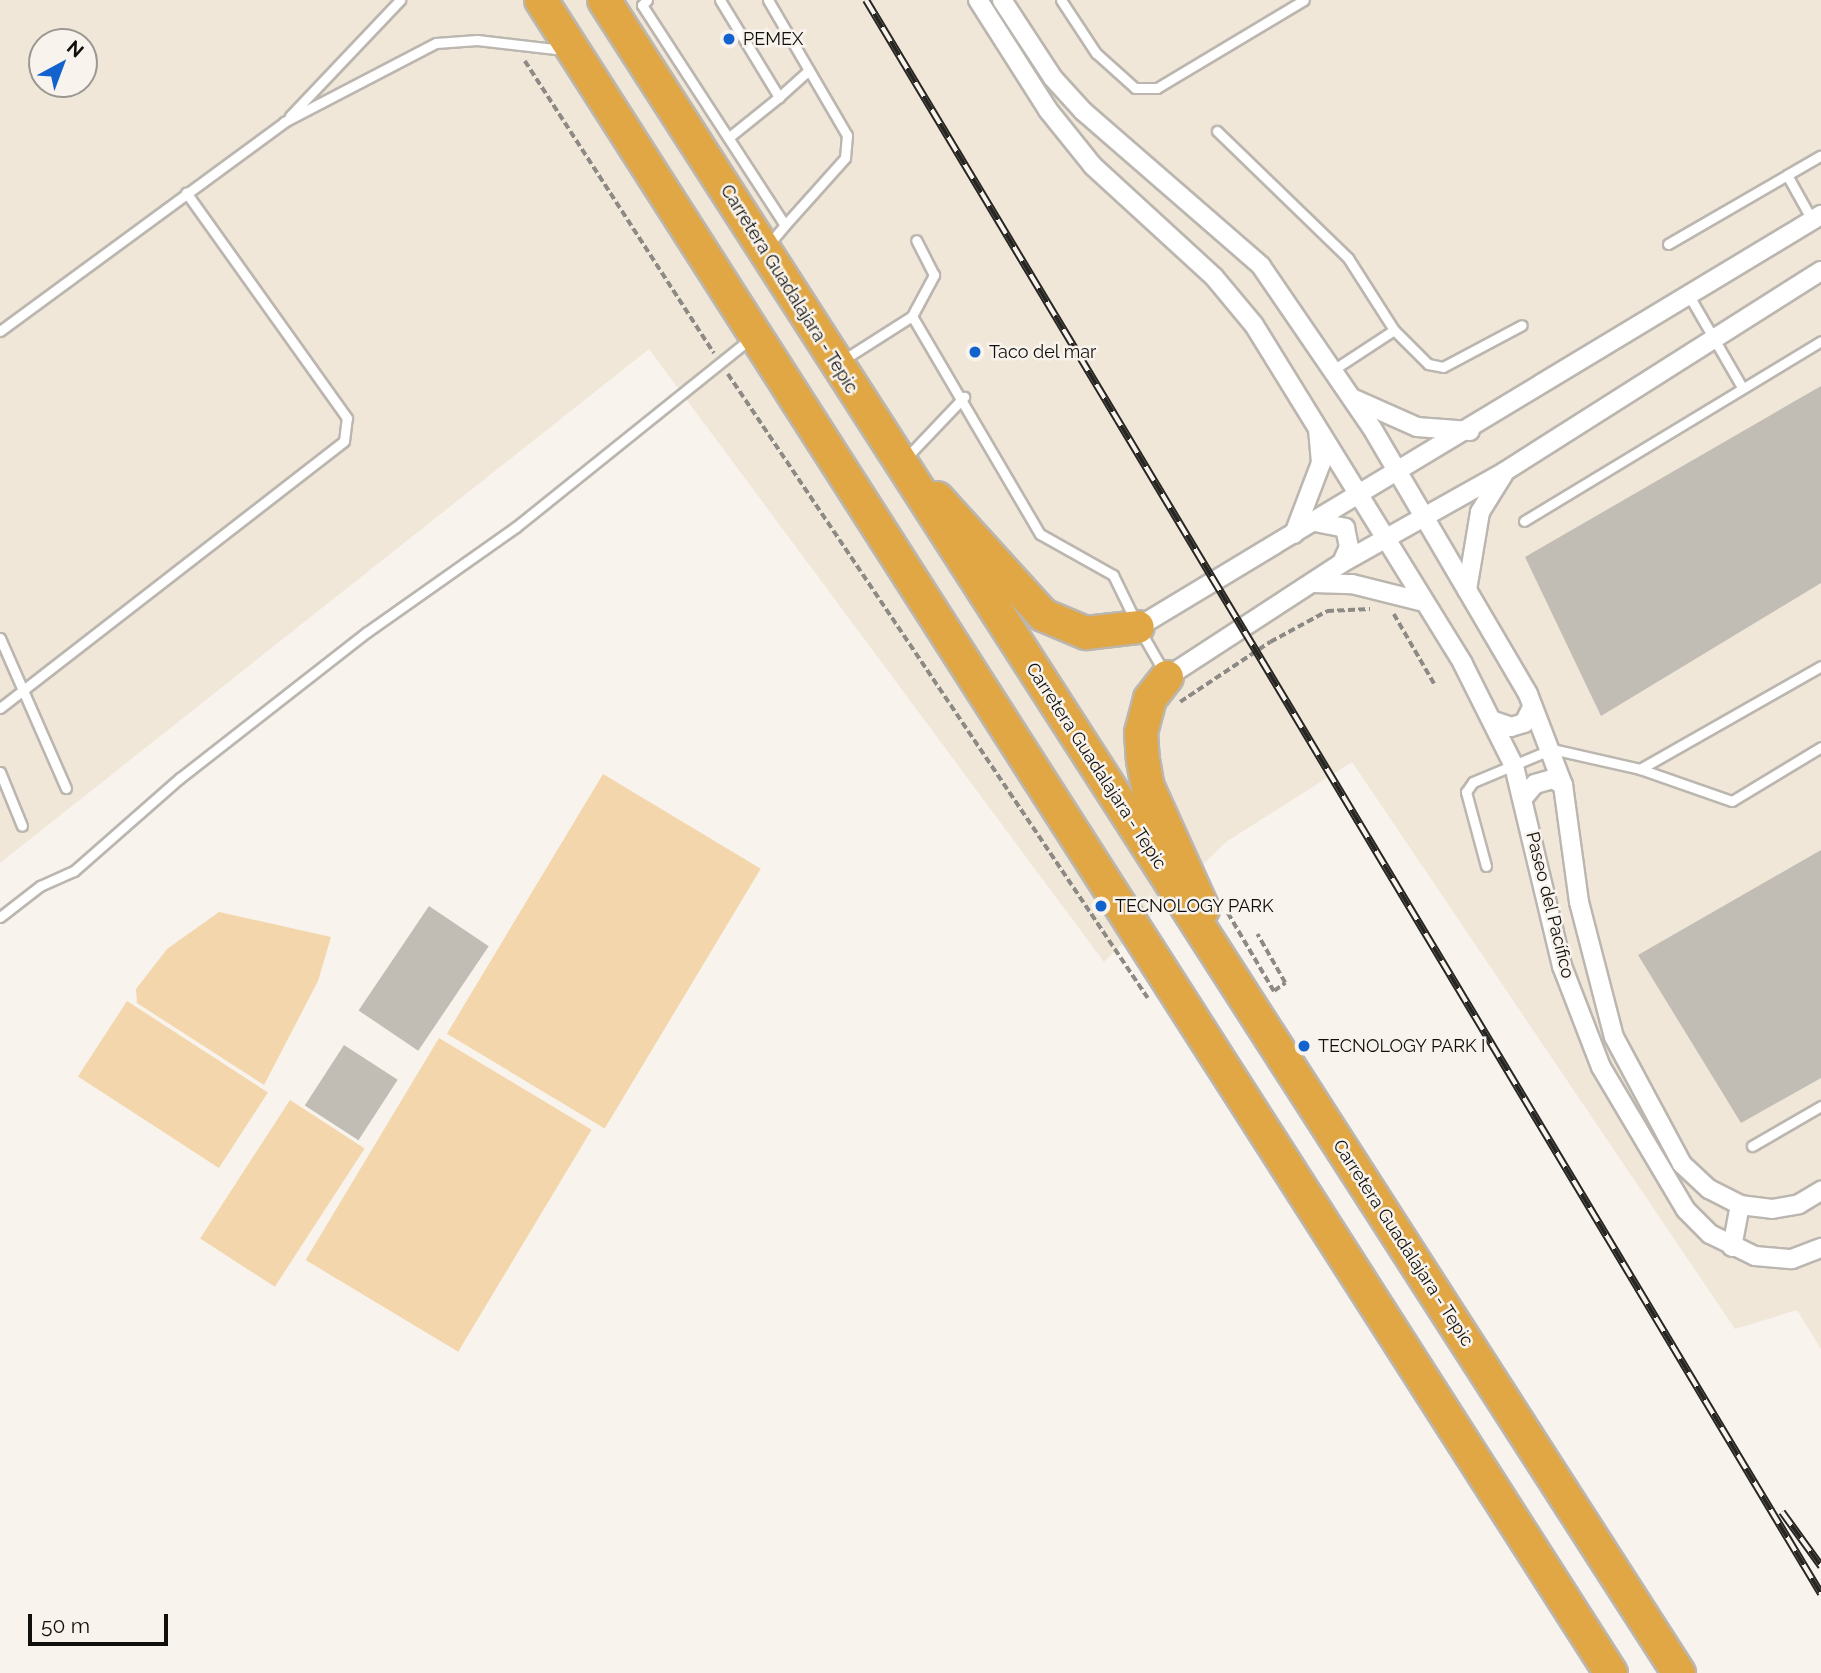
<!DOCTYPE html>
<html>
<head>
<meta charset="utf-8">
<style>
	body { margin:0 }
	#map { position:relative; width:1821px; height:1673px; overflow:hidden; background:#f8f3ec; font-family:Raleway,sans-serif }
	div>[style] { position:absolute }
	.built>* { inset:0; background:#f0e7d9 }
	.green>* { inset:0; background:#f3d6ab; transform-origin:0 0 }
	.building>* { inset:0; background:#c1bcb4; transform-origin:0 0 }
	.path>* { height:3.5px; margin-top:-1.75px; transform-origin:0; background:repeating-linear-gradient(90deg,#8d8a85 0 7px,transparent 0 10.5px) }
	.roads { filter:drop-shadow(2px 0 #bbb6af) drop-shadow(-2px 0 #bbb6af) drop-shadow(0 2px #bbb6af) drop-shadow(0 -2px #bbb6af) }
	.lane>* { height:9px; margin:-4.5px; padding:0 4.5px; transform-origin:4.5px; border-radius:4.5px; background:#fff }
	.street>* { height:18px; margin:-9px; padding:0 9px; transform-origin:9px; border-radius:9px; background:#fff }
	.highway>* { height:32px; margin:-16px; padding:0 16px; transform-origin:16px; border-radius:16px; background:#e0a744 }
	.rail>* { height:8px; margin-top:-4px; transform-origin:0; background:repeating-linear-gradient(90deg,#f8f3ec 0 16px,#272623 0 32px); box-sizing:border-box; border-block:2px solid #272623 }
	.dots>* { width:19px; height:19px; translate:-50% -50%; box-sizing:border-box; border:4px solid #f8f3ec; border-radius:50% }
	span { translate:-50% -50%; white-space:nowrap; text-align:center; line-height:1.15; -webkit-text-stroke:5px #f8f3ec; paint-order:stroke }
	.poi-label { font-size:18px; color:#100f0c }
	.left { translate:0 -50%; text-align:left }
	.street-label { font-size:18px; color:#100f0c }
	.north { position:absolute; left:28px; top:28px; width:70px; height:70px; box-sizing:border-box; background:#f8f3ec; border:2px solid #9b9892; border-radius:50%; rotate:41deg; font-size:19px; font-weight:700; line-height:28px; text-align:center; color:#100f0c }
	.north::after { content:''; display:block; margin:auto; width:24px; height:32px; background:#1263cd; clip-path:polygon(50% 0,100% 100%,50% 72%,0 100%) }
	.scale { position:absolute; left:28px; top:1614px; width:140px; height:32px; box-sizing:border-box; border:4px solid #100f0c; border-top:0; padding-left:9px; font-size:21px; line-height:24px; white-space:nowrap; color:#100f0c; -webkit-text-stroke:5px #f8f3ec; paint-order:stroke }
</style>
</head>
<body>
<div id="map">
	<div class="built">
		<i style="clip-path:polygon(evenodd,0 0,1821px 0,1821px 1349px,1797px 1310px,1735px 1329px,1352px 762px,1226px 842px,1104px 962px,649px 349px,0 863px,0 0,42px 42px,84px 42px,84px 84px,42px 84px,42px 42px)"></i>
	</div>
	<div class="green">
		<i style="left:603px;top:774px;width:184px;height:303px;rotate:31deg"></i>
		<i style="clip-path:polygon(219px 912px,331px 937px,318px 981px,264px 1085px,137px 1003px,136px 989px,167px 949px)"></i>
		<i style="left:127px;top:1001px;width:168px;height:90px;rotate:33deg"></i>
		<i style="left:439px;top:1038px;width:178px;height:259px;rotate:31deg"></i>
		<i style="left:290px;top:1100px;width:89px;height:165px;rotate:33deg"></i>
	</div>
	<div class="building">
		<i style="clip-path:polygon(1821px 386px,1821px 583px,1601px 716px,1525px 557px)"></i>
		<i style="clip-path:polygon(1821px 850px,1821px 1078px,1741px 1123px,1638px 955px)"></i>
		<i style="left:429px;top:906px;width:72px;height:126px;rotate:34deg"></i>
		<i style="left:344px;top:1045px;width:64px;height:72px;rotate:33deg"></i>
	</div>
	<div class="path">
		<i style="left:525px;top:61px;width:348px;rotate:57.1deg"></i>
		<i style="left:728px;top:374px;width:752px;rotate:56.06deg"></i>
		<i style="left:1394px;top:614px;width:82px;rotate:60deg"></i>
		<i style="left:1180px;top:702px;width:108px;rotate:-33.7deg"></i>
		<i style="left:1270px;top:642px;width:65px;rotate:-28.5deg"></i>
		<i style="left:1327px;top:611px;width:43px;rotate:-2.7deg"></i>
		<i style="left:1228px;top:913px;width:91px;rotate:59.5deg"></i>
		<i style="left:1274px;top:991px;width:14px;rotate:-36deg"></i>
		<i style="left:1285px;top:983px;width:56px;rotate:-119.7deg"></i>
	</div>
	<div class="roads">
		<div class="lane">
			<i style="left:647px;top:0;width:7px;rotate:135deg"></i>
			<i style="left:642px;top:5px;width:262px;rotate:57deg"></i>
			<i style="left:785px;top:225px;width:26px;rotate:130deg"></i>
			<i style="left:720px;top:0;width:114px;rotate:58.7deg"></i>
			<i style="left:779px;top:97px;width:65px;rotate:141.2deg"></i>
			<i style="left:768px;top:0;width:156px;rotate:59.7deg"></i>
			<i style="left:847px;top:135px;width:23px;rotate:95deg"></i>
			<i style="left:845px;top:158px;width:90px;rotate:131.8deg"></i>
			<i style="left:1061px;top:0;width:64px;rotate:56.6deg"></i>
			<i style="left:1096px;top:53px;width:52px;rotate:41.9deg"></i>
			<i style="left:1135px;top:88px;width:22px"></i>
			<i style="left:1157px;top:88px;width:171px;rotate:-30.9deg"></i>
			<i style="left:779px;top:97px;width:40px;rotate:-42deg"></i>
			<i style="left:290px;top:116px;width:160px;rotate:-46.5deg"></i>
			<i style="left:1217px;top:131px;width:182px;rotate:44.1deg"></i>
			<i style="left:1348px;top:258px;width:85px;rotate:57.4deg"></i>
			<i style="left:1394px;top:330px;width:73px;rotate:146.7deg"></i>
			<i style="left:1787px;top:175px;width:39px;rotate:-30deg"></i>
			<i style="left:1668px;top:244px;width:138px;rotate:-30.1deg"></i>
			<i style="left:1787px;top:175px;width:51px;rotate:60.9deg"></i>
			<i style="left:1688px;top:294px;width:108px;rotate:59.9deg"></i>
			<i style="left:912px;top:316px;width:47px;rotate:-61.8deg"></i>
			<i style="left:934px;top:275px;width:39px;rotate:-117deg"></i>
			<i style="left:1394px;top:330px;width:48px;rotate:45deg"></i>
			<i style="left:1428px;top:364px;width:15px;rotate:11deg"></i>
			<i style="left:1443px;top:367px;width:89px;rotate:-28deg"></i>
			<i style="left:0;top:331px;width:353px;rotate:-36.3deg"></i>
			<i style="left:284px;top:122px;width:171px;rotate:-27.5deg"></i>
			<i style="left:436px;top:43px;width:41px;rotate:-4.2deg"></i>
			<i style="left:477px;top:40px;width:88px;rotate:6.6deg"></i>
			<i style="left:843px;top:360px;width:82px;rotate:-32.5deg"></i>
			<i style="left:912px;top:316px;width:253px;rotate:59.6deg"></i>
			<i style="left:1040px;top:534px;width:84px;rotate:29.3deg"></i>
			<i style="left:1113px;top:575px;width:50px;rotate:63.9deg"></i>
			<i style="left:905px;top:459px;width:86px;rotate:-46.4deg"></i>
			<i style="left:1524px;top:521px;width:347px;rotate:-31.2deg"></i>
			<i style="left:1141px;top:632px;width:46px;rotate:60.1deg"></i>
			<i style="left:0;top:638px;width:164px;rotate:66.3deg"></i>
			<i style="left:0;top:708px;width:435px;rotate:-37.8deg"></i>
			<i style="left:344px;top:441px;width:23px;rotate:-83deg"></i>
			<i style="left:347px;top:418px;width:277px;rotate:-125.5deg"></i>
			<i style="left:1640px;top:769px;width:208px;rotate:-29.6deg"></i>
			<i style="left:0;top:772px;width:58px;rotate:67.8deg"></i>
			<i style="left:1486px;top:866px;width:77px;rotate:-105.1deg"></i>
			<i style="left:1466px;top:792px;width:12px;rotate:-55deg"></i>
			<i style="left:1473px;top:782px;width:86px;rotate:-22.7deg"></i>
			<i style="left:1552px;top:749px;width:90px;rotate:12.8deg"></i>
			<i style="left:1640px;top:769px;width:97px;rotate:19.2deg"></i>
			<i style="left:1732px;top:801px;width:104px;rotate:-31.2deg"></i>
			<i style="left:0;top:917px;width:51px;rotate:-37.8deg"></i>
			<i style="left:40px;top:886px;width:37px;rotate:-24deg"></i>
			<i style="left:74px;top:871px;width:141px;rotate:-41.3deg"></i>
			<i style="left:180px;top:778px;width:237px;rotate:-38deg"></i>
			<i style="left:367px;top:632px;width:182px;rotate:-35.2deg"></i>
			<i style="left:516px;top:527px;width:300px;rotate:-38.8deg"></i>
			<i style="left:1752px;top:1146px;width:80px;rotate:-30.1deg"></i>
		</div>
		<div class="street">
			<i style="left:978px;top:0;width:130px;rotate:57.5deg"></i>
			<i style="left:1048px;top:110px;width:72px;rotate:51.2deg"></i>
			<i style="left:1093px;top:166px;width:164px;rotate:42.5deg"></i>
			<i style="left:1214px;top:277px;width:62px;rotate:50.2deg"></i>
			<i style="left:1254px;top:325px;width:398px;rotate:58.3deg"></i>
			<i style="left:1463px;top:664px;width:114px;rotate:63.4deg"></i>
			<i style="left:1514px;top:766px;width:206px;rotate:76.5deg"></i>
			<i style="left:1562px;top:966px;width:108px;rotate:68.9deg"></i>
			<i style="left:1601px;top:1067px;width:166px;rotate:59.3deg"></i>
			<i style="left:1686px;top:1210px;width:34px;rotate:45deg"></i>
			<i style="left:1710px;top:1234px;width:50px;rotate:26.1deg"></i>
			<i style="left:1755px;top:1256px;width:37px;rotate:5deg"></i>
			<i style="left:1792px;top:1259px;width:31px;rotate:-21deg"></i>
			<i style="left:1002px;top:0;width:93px;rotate:56.8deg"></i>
			<i style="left:1053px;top:78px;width:45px;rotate:47.7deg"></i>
			<i style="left:1083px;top:111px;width:236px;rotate:41deg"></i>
			<i style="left:1261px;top:266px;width:196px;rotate:55.6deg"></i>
			<i style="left:1372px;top:428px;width:308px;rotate:59.6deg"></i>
			<i style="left:1528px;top:694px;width:97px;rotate:69deg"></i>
			<i style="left:1563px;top:785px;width:118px;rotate:82.2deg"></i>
			<i style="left:1579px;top:902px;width:139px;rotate:75.5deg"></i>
			<i style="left:1614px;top:1037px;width:144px;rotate:61.8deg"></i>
			<i style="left:1682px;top:1164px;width:37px;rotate:43deg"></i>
			<i style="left:1709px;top:1189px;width:35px;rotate:27deg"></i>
			<i style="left:1740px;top:1205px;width:32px;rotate:7deg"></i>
			<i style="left:1772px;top:1209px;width:27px;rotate:-10deg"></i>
			<i style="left:1799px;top:1204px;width:26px;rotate:-31deg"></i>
			<i style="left:1354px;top:399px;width:69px;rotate:24deg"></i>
			<i style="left:1417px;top:427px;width:53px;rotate:4.3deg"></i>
			<i style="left:1315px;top:522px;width:31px;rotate:11deg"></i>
			<i style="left:1345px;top:528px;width:19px;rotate:78deg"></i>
			<i style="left:1349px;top:547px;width:17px;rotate:114deg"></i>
			<i style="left:1294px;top:534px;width:76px;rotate:-69.2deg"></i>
			<i style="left:1321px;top:463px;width:32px;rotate:-95deg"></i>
			<i style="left:1314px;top:583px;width:38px;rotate:2deg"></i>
			<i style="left:1352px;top:584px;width:70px;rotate:14deg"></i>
			<i style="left:1467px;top:590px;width:79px;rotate:-80.5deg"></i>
			<i style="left:1480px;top:512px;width:44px;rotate:-58.1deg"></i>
			<i style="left:1138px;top:627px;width:798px;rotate:-31.1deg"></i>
			<i style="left:1167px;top:677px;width:209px;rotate:-33.1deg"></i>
			<i style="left:1342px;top:563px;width:186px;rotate:-29.3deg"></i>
			<i style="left:1504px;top:472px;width:375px;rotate:-32.4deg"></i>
			<i style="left:1494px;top:721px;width:18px;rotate:19deg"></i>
			<i style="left:1511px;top:727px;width:14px;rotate:-17deg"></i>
			<i style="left:1524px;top:723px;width:18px;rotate:-63deg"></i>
			<i style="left:1524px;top:797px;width:17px;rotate:-50deg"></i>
			<i style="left:1535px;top:784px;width:19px;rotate:-16deg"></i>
			<i style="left:1553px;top:779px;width:12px;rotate:31deg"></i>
			<i style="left:1732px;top:1247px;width:43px;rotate:-79.2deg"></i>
		</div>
		<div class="highway">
			<i style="left:541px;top:0;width:1986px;rotate:57.4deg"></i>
			<i style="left:604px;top:0;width:1989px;rotate:57.28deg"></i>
			<i style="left:937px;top:498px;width:158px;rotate:47.8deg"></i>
			<i style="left:1043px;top:615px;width:47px;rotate:22.7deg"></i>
			<i style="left:1086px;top:633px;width:52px;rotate:-6.6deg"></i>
			<i style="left:1167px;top:677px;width:28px;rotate:128deg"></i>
			<i style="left:1150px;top:699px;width:35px;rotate:105deg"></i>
			<i style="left:1141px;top:733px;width:27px;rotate:86deg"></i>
			<i style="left:1143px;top:760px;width:27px;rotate:80deg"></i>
			<i style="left:1148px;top:787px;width:134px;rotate:65.7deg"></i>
		</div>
	</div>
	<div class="rail">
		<i style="left:866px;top:0;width:1858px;rotate:59.07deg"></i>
		<i style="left:1782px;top:1512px;width:67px;rotate:54.2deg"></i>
	</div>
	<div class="dots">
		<i style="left:729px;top:39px;background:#1263cd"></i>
		<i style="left:975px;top:352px;background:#1263cd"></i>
		<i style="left:1101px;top:906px;background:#1263cd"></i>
		<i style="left:1304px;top:1046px;background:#1263cd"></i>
	</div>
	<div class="poi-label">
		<span class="left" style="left:743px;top:39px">PEMEX</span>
		<span class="left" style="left:989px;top:352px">Taco del mar</span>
		<span class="left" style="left:1115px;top:906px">TECNOLOGY PARK</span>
		<span class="left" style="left:1318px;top:1046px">TECNOLOGY PARK I</span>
	</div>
	<div class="street-label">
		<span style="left:789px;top:289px;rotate:58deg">Carretera Guadalajara - Tepic</span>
		<span style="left:1096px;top:766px;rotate:57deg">Carretera Guadalajara - Tepic</span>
		<span style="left:1550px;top:905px;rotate:76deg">Paseo del Pacífico</span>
		<span style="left:1403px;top:1243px;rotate:57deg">Carretera Guadalajara - Tepic</span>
	</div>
	<div class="north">N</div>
	<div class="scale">50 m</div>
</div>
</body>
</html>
